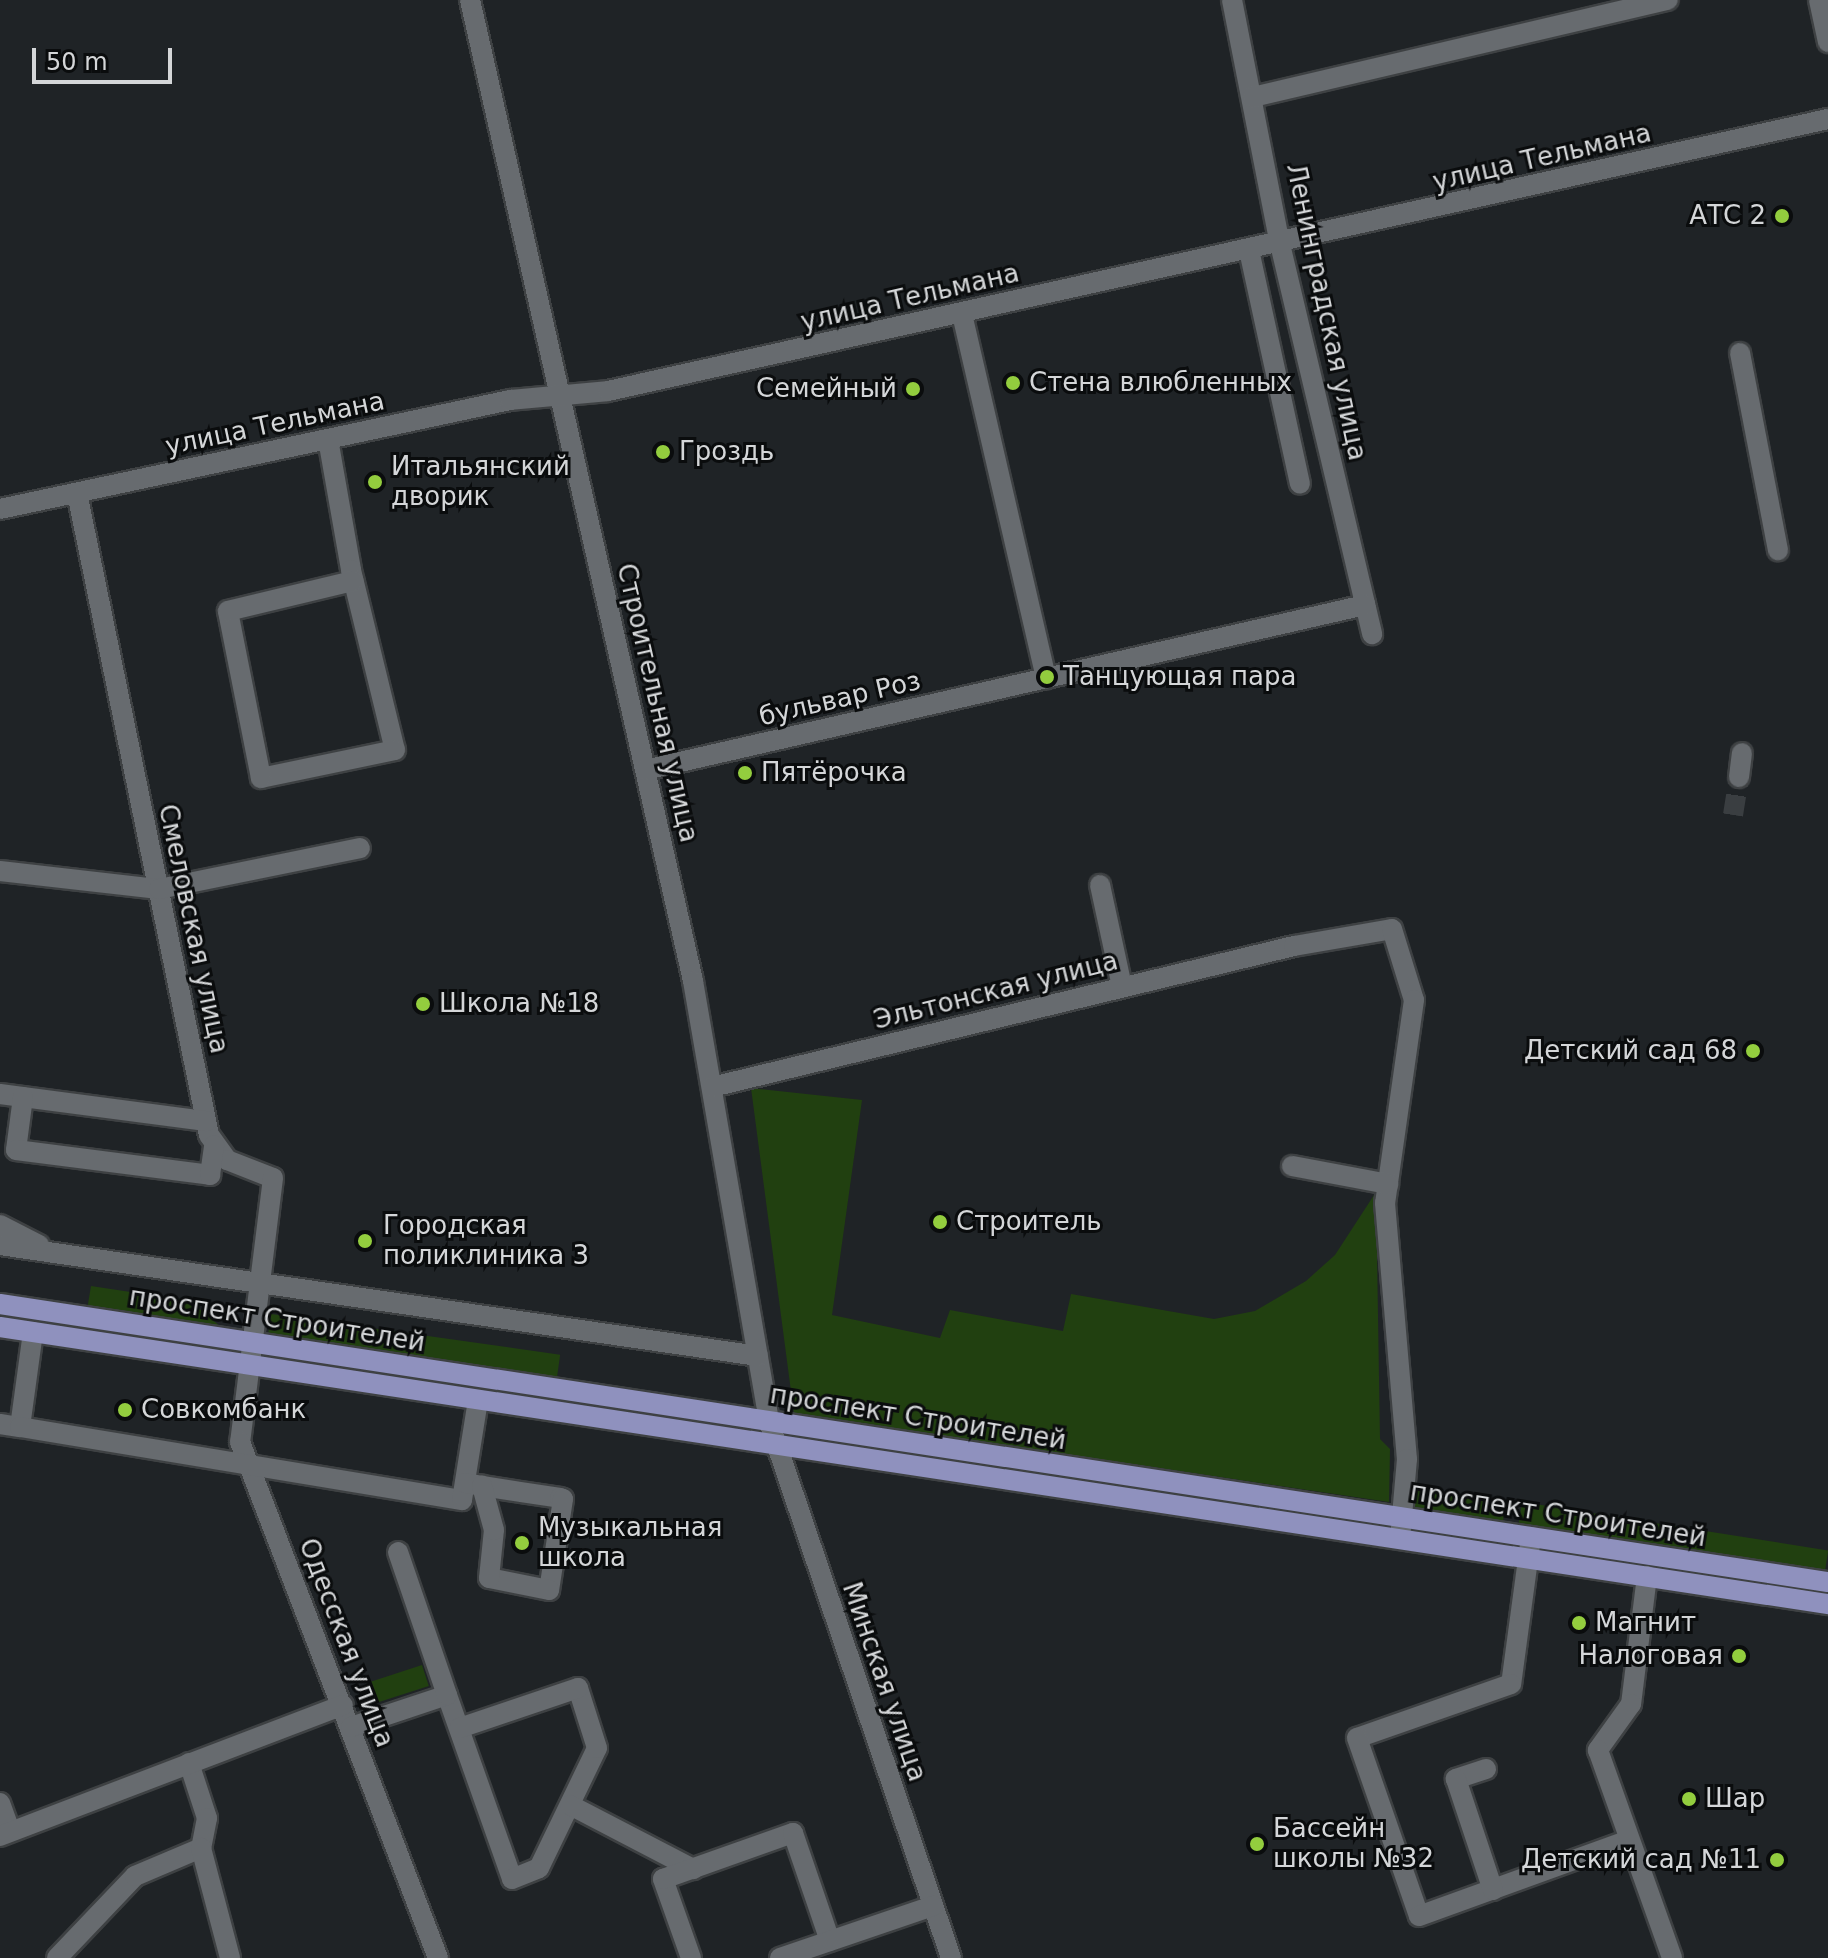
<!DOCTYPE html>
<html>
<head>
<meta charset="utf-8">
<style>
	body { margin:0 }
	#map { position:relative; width:1828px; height:1958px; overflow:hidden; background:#1f2326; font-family:"DejaVu Sans",sans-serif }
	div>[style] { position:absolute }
	.green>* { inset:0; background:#214010; transform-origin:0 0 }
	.minor-tunnel>* { height:20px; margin-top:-10px; transform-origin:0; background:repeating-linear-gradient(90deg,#3a3e41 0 20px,transparent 0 30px) }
	.roads { filter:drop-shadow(2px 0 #3e4143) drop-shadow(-2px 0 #3e4143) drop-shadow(0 2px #3e4143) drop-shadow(0 -2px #3e4143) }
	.minor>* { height:20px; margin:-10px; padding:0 10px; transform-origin:10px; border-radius:10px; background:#676b6f }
	.major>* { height:20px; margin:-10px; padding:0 10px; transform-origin:10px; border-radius:10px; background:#8f91be }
	.dots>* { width:22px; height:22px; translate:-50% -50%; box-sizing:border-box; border:4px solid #0a0c0d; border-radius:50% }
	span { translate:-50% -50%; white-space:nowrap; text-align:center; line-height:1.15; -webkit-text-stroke:6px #0a0c0d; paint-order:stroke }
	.street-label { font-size:26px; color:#d4d6d8 }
	.poi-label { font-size:26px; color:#d4d6d8 }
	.right { translate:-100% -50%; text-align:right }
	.left { translate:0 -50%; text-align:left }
	.scale { position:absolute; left:32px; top:48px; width:140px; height:36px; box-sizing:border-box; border:4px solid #d4d6d8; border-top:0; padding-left:10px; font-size:24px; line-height:28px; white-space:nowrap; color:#d4d6d8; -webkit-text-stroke:6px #0a0c0d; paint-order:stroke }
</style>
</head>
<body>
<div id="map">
	<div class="green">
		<i style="clip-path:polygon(751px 1088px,862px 1100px,832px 1315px,940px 1338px,950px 1310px,1063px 1331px,1071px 1294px,1214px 1319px,1255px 1311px,1306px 1281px,1335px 1255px,1376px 1192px,1380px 1439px,1390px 1449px,1389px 1502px,794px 1414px)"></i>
		<i style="clip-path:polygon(91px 1286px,190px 1301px,227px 1332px,87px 1310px)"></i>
		<i style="left:271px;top:1314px;width:292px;height:24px;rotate:8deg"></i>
		<i style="clip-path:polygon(1413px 1487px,1506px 1502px,1503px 1521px,1412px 1509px)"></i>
		<i style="left:1522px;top:1502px;width:310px;height:23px;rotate:9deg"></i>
		<i style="left:422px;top:1665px;width:22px;height:58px;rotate:72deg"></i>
	</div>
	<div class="minor-tunnel">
		<i style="left:1733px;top:815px;width:38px;rotate:-81deg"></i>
	</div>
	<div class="roads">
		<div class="minor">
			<i style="left:470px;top:0;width:1006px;rotate:77.19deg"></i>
			<i style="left:693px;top:981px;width:448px;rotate:80.2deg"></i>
			<i style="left:769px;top:1422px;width:566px;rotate:71.24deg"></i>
			<i style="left:1232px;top:0;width:249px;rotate:78.9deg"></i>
			<i style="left:1280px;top:244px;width:401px;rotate:76.7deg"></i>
			<i style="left:1819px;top:0;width:43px;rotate:77.9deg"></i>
			<i style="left:1253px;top:97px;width:426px;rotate:-13.2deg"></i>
			<i style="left:1249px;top:250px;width:239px;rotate:77.7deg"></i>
			<i style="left:962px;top:314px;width:374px;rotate:77deg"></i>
			<i style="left:1740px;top:353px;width:201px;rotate:79.1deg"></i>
			<i style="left:328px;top:439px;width:133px;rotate:80deg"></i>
			<i style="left:351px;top:570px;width:185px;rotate:76.3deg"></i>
			<i style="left:395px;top:750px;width:137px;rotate:168.2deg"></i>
			<i style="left:261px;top:778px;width:170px;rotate:-101.2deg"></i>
			<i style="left:228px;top:611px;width:129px;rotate:-13.5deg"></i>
			<i style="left:77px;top:493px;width:655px;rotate:78.38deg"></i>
			<i style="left:209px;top:1135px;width:31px;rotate:54deg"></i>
			<i style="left:227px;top:1160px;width:49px;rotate:21.4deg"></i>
			<i style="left:273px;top:1178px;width:266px;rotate:97.1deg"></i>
			<i style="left:240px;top:1442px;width:553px;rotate:69.01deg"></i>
			<i style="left:0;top:509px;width:522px;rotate:-12.06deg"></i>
			<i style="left:510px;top:400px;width:98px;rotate:-5.2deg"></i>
			<i style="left:608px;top:391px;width:1250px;rotate:-12.57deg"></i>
			<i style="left:645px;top:770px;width:739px;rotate:-12.91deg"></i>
			<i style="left:1739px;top:777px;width:24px;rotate:-83deg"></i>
			<i style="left:0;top:871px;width:160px;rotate:6.5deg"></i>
			<i style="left:159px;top:889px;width:205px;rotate:-11.5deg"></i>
			<i style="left:1100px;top:885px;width:104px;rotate:77.8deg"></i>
			<i style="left:712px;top:1087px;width:599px;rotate:-13.62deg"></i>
			<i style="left:1294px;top:946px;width:99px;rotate:-9.8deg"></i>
			<i style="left:1392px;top:929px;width:74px;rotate:72.8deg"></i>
			<i style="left:1414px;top:1000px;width:205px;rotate:98.1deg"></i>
			<i style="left:1385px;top:1203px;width:257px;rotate:85.1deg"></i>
			<i style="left:1407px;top:1459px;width:80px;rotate:95deg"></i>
			<i style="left:0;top:1094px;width:208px;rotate:7.5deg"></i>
			<i style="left:23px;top:1097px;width:53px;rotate:97.5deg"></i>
			<i style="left:16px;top:1150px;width:196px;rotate:7.3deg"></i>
			<i style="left:210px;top:1175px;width:30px;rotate:-82deg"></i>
			<i style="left:1292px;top:1166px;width:98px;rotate:10.6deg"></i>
			<i style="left:0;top:1225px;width:44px;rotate:27.1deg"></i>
			<i style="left:0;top:1245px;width:766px;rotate:8.33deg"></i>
			<i style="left:0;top:1424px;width:20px;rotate:9deg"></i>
			<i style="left:20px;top:1427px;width:96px;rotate:-82.2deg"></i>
			<i style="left:20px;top:1427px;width:448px;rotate:9.4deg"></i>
			<i style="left:462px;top:1500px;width:101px;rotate:-80.9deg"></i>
			<i style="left:465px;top:1483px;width:17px;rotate:10deg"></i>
			<i style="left:482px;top:1486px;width:79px;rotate:8.7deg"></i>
			<i style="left:560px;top:1498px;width:3px;rotate:18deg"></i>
			<i style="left:563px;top:1499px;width:92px;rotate:98.7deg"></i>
			<i style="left:549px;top:1590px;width:61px;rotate:-168.7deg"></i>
			<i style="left:489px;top:1578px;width:48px;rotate:-84.1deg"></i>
			<i style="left:494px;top:1530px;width:46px;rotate:-105.3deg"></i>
			<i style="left:1531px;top:1537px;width:148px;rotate:97.7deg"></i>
			<i style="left:1511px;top:1684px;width:163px;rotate:160.7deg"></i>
			<i style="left:1357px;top:1738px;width:188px;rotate:70.8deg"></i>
			<i style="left:1419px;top:1916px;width:223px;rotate:-19.9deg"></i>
			<i style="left:1647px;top:1576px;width:129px;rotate:97.1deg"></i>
			<i style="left:1631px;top:1704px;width:57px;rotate:125.7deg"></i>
			<i style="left:1598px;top:1750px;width:221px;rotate:70.4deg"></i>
			<i style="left:447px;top:1695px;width:195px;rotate:70.5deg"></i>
			<i style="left:512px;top:1879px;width:29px;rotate:-22deg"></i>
			<i style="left:539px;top:1868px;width:133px;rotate:-64.2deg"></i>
			<i style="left:597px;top:1748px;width:63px;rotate:-107.6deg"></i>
			<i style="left:578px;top:1688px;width:125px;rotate:161.3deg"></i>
			<i style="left:351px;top:1727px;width:101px;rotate:-18.4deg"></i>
			<i style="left:447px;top:1695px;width:151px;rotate:-108.9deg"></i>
			<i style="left:189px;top:1763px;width:58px;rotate:71.9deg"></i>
			<i style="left:207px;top:1818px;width:31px;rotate:101deg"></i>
			<i style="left:1486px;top:1769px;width:32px;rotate:162deg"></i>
			<i style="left:1456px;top:1779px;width:117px;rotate:71.6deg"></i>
			<i style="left:0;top:1803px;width:30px;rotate:70deg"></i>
			<i style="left:570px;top:1805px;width:139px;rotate:27.5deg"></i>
			<i style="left:0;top:1836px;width:367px;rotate:-20.9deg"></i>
			<i style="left:57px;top:1958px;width:113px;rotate:-46.4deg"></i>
			<i style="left:135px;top:1876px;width:72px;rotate:-23deg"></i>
			<i style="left:201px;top:1848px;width:114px;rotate:75.2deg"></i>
			<i style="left:691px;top:1958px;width:84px;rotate:-109.5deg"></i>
			<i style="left:663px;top:1879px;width:138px;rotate:-19.5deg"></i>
			<i style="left:793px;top:1833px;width:114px;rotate:71.1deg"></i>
			<i style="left:780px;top:1958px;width:162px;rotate:-18.8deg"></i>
		</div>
		<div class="major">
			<i style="left:0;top:1304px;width:1849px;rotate:8.65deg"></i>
			<i style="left:0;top:1327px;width:1849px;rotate:8.62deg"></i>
		</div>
	</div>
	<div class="dots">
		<i style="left:1782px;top:216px;background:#93cd3e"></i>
		<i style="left:1013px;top:383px;background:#93cd3e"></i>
		<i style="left:913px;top:389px;background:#93cd3e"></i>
		<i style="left:663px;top:452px;background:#93cd3e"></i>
		<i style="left:375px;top:482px;background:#93cd3e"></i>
		<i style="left:1047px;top:677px;background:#93cd3e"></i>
		<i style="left:745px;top:773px;background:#93cd3e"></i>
		<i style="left:423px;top:1004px;background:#93cd3e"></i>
		<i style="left:1753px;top:1051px;background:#93cd3e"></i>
		<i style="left:940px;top:1222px;background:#93cd3e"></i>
		<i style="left:365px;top:1241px;background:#93cd3e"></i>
		<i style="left:125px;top:1410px;background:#93cd3e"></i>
		<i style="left:522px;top:1543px;background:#93cd3e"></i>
		<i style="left:1579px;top:1623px;background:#93cd3e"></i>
		<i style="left:1739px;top:1656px;background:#93cd3e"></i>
		<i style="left:1689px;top:1799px;background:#93cd3e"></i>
		<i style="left:1257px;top:1844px;background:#93cd3e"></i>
		<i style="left:1777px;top:1860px;background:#93cd3e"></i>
	</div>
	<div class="street-label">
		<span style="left:1542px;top:158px;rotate:-13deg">улица Тельмана</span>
		<span style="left:910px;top:298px;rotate:-13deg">улица Тельмана</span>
		<span style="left:1326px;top:312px;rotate:78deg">Ленинградская улица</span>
		<span style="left:275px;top:424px;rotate:-12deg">улица Тельмана</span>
		<span style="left:840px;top:699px;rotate:-13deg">бульвар Роз</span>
		<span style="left:657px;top:703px;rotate:77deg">Строительная улица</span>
		<span style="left:193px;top:929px;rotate:78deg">Смеловская улица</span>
		<span style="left:996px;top:991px;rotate:-14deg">Эльтонская улица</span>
		<span style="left:277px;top:1320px;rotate:9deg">проспект Строителей</span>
		<span style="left:918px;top:1418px;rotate:9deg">проспект Строителей</span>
		<span style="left:1558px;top:1515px;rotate:9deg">проспект Строителей</span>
		<span style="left:346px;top:1643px;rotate:69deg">Одесская улица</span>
		<span style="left:884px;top:1682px;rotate:71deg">Минская улица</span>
	</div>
	<div class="poi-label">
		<span class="right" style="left:1766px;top:216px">АТС 2</span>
		<span class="left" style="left:1029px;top:383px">Стена влюбленных</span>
		<span class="right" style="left:897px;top:389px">Семейный</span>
		<span class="left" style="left:679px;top:452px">Гроздь</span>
		<span class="left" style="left:391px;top:482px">Итальянский<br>дворик</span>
		<span class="left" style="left:1063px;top:677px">Танцующая пара</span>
		<span class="left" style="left:761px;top:773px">Пятёрочка</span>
		<span class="left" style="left:439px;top:1004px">Школа №18</span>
		<span class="right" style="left:1737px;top:1051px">Детский сад 68</span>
		<span class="left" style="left:956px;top:1222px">Строитель</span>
		<span class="left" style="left:383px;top:1241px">Городская<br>поликлиника 3</span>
		<span class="left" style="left:141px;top:1410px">Совкомбанк</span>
		<span class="left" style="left:538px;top:1543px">Музыкальная<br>школа</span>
		<span class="left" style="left:1595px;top:1623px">Магнит</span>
		<span class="right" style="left:1723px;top:1656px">Налоговая</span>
		<span class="left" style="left:1705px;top:1799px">Шар</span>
		<span class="left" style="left:1273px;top:1844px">Бассейн<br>школы №32</span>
		<span class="right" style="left:1761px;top:1860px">Детский сад №11</span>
	</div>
	<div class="scale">50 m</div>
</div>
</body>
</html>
